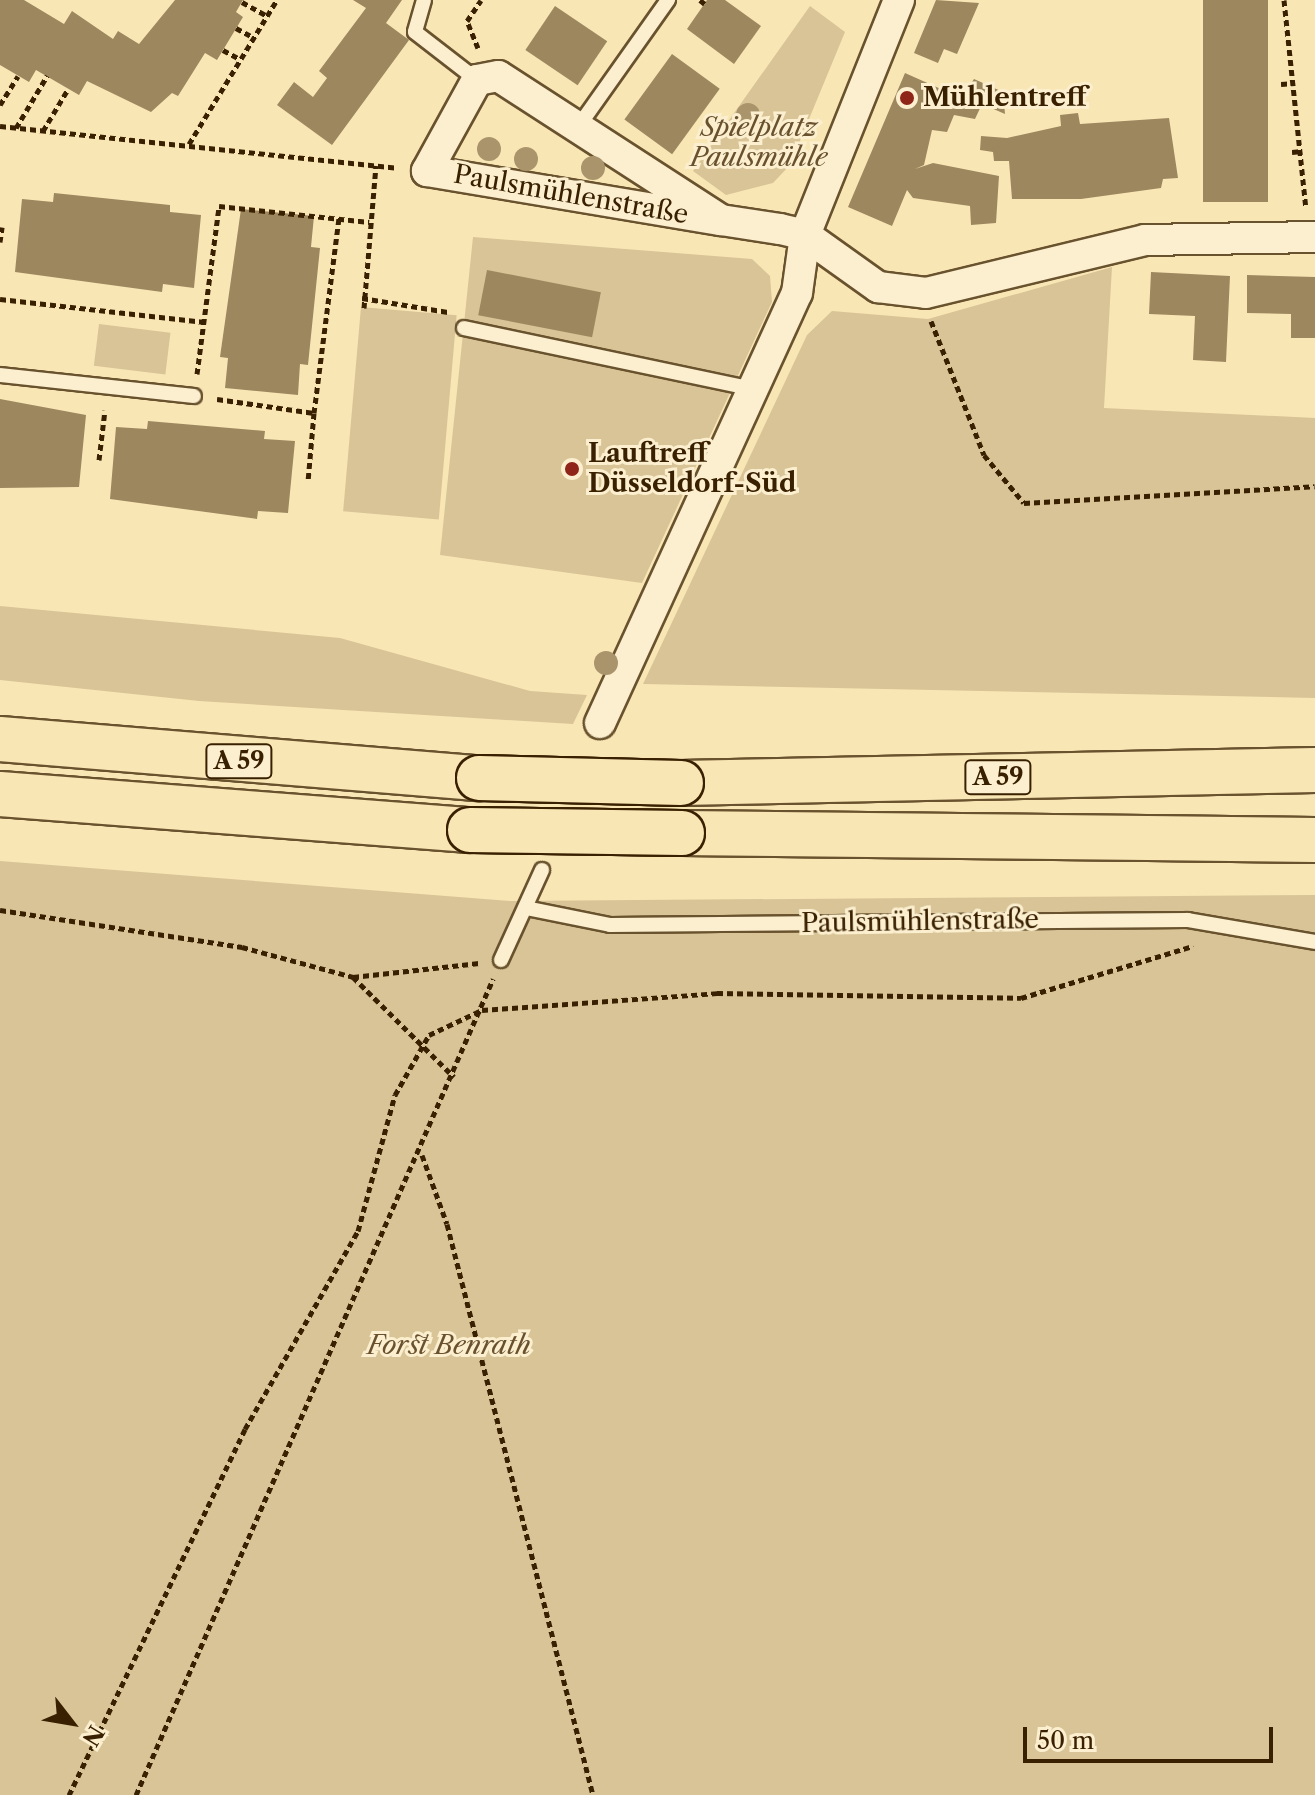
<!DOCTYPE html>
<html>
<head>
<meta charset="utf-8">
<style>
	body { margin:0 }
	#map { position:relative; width:1315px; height:1795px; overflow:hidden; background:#f9e6b5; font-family:"Libre Caslon Text",serif }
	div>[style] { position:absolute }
	.green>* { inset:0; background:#d8c496; transform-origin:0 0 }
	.building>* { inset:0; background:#9d875f; transform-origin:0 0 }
	.path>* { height:5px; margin-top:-2.5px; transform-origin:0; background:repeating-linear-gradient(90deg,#392001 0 6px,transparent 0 10px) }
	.roads { filter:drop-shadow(2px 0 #69522e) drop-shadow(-2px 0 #69522e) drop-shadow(0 2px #69522e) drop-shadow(0 -2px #69522e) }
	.lane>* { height:14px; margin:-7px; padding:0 7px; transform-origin:7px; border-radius:7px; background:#fbefcf }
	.street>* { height:30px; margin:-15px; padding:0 15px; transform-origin:15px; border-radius:15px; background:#fbefcf }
	.highway>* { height:44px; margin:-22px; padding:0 22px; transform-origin:22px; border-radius:22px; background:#f9e6b5 }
	.bridges { filter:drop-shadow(2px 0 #392001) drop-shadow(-2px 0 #392001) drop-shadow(0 2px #392001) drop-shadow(0 -2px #392001) }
	.highway-bridge>* { height:44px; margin:-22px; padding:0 22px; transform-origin:22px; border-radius:22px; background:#f9e6b5 }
	.trees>* { width:24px; height:24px; margin:-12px; border-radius:50%; background:#aa946b }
	.dots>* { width:22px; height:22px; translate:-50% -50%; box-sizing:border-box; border:4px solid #fbefcf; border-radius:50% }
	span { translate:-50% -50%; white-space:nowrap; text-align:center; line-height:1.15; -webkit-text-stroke:6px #fbefcf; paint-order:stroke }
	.shield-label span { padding:2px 6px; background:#fbefcf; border:2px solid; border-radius:6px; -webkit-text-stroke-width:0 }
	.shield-label { font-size:24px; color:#392001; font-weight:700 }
	.poi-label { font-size:26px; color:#392001; font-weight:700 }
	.left { translate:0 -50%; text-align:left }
	.park-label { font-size:26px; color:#69512e; font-style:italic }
	.street-label { font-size:26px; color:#392001 }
	.north { position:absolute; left:32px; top:1683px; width:80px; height:80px; -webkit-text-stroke:6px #fbefcf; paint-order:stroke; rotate:121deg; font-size:22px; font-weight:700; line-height:32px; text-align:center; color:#392001 }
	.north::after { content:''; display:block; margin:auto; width:28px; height:36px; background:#392001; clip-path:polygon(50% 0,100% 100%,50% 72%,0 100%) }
	.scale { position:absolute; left:1023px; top:1727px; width:250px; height:36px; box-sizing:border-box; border:4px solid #392001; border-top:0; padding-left:10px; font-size:24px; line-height:28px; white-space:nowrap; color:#392001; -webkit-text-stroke:6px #fbefcf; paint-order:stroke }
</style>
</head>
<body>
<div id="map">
	<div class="green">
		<i style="clip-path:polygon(810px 6px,845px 32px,790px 165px,773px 183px,726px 195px,693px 171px)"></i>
		<i style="clip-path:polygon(473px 237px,752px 259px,770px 276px,772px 302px,642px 583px,440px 555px)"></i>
		<i style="clip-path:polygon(1112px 267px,1104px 408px,1315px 418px,1315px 698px,643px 684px,807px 335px,832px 311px,928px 319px)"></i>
		<i style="left:361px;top:307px;width:96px;height:205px;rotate:5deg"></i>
		<i style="left:99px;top:324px;width:72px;height:42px;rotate:7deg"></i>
		<i style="clip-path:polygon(0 606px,340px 638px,530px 691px,587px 695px,573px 724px,199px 701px,0 680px)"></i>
		<i style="clip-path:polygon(0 861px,511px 901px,1315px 895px,1315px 1795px,0 1795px)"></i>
	</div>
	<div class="building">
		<i style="clip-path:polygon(0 0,24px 0,64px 24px,72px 11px,113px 39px,118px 31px,139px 44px,175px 0,243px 0,236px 12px,243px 17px,217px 60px,205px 53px,178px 96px,172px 93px,151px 112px,87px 81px,79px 95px,36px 70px,29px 82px,0 65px)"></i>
		<i style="clip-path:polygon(353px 0,402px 0,386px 23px,409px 40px,332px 145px,277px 105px,294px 82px,313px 97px,327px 78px,319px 71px,366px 8px)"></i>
		<i style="clip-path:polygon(707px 0,725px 0,761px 26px,734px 64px,687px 29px)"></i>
		<i style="clip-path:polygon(936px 0,979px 3px,957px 54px,944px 49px,938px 63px,914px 53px)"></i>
		<i style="left:1203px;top:0;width:65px;height:202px"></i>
		<i style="left:555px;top:6px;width:63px;height:53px;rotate:34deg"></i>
		<i style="left:672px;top:54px;width:59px;height:81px;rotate:36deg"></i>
		<i style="clip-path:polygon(905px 73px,961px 98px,974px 79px,1003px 92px,1005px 114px,982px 104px,975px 119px,954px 115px,947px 132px,932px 130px,924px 165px,915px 169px,933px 163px,999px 176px,996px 223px,971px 225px,970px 206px,913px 198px,907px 190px,892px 226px,848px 207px)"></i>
		<i style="clip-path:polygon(1078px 113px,1080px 124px,1169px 118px,1178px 178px,1163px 179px,1161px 188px,1081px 199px,1012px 199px,1009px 161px,994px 161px,993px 152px,980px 150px,981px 136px,1007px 138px,1061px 126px,1060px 115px)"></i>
		<i style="clip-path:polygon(54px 193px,170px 205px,170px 212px,201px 215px,194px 288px,163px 284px,162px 292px,15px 272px,22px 199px,53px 202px)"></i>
		<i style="clip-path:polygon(241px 209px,314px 216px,311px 247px,320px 248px,308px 365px,300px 364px,298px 395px,225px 388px,228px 358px,220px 357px)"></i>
		<i style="left:487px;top:270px;width:116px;height:46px;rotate:11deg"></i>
		<i style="clip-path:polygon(1151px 272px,1230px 276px,1226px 362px,1193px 360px,1195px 316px,1149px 314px)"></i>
		<i style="clip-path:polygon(1247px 275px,1315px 277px,1315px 338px,1291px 338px,1291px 314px,1247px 313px)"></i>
		<i style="clip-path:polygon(0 399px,86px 415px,79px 487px,0 488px)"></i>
		<i style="clip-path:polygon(148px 421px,265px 431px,264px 439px,295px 441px,288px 513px,258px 511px,257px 519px,110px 499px,116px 427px,147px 429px)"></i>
	</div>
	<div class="path">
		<i style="left:700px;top:0;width:6px;rotate:39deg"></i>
		<i style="left:1284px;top:0;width:209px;rotate:84deg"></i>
		<i style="left:242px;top:2px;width:29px;rotate:29deg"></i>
		<i style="left:236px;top:28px;width:19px;rotate:28deg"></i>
		<i style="left:478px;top:48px;width:29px;rotate:-112deg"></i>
		<i style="left:467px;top:21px;width:25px;rotate:-56deg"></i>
		<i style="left:223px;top:50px;width:19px;rotate:28deg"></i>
		<i style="left:1281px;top:84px;width:14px;rotate:-4deg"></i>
		<i style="left:0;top:105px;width:34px;rotate:-58deg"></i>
		<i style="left:0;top:126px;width:399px;rotate:6deg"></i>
		<i style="left:16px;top:128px;width:61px;rotate:-59.2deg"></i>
		<i style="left:43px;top:131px;width:49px;rotate:-59.2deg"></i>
		<i style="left:189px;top:144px;width:169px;rotate:-58.6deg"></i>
		<i style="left:1292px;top:152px;width:10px;rotate:-6deg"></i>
		<i style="left:0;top:242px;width:15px;rotate:-82deg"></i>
		<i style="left:362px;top:298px;width:87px;rotate:9.2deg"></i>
		<i style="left:0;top:299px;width:206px;rotate:6.4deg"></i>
		<i style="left:364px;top:308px;width:143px;rotate:-85.2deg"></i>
		<i style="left:931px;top:321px;width:144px;rotate:68.4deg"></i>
		<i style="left:984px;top:455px;width:62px;rotate:50.2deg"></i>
		<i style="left:1024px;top:503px;width:291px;rotate:-3.3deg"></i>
		<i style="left:197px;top:374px;width:169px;rotate:-82.5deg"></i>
		<i style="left:219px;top:206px;width:151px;rotate:6.1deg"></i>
		<i style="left:217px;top:399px;width:98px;rotate:8.2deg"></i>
		<i style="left:314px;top:413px;width:68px;rotate:95deg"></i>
		<i style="left:314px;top:413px;width:197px;rotate:-82.7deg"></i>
		<i style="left:99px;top:460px;width:50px;rotate:-83.2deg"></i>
		<i style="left:0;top:910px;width:245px;rotate:8.7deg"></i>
		<i style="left:242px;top:947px;width:115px;rotate:15.1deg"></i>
		<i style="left:353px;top:977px;width:127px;rotate:-6.3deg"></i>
		<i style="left:353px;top:977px;width:142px;rotate:44.7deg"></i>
		<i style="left:422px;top:1155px;width:73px;rotate:70.1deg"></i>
		<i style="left:447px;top:1224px;width:589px;rotate:75.66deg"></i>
		<i style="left:69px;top:1795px;width:406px;rotate:-64.3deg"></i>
		<i style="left:245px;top:1429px;width:228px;rotate:-60.3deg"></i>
		<i style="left:358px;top:1231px;width:141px;rotate:-74.8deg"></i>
		<i style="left:395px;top:1095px;width:69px;rotate:-60.5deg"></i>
		<i style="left:429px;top:1035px;width:59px;rotate:-25.3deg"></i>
		<i style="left:482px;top:1010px;width:236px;rotate:-4.1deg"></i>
		<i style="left:717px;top:993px;width:304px;rotate:0.9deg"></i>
		<i style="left:1021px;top:998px;width:180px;rotate:-16.8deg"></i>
		<i style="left:136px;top:1795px;width:891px;rotate:-66.37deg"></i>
	</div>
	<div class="roads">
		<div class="lane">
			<i style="left:424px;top:0;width:33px;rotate:106deg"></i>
			<i style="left:415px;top:32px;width:78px;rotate:37.7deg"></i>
			<i style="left:578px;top:127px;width:156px;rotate:-54.7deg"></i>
			<i style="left:464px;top:328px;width:296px;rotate:11.9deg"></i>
			<i style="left:0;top:375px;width:195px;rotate:6.2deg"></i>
			<i style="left:526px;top:908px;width:86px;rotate:11.4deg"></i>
			<i style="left:610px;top:925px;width:578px;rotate:-0.5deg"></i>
			<i style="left:1188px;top:920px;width:129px;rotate:9.8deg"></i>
			<i style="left:501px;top:960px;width:99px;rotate:-65.5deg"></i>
		</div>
		<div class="street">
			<i style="left:721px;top:220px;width:265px;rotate:-147.1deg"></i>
			<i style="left:498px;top:76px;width:21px;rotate:169deg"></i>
			<i style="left:477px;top:80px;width:104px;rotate:118.8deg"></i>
			<i style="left:427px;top:171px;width:298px;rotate:9.5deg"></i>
			<i style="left:721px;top:220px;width:60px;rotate:8.7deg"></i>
			<i style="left:780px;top:229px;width:26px;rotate:13deg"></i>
			<i style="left:805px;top:235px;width:90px;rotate:35.5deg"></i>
			<i style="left:878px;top:287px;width:48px;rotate:7.1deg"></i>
			<i style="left:926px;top:293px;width:225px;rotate:-13.6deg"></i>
			<i style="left:1145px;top:240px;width:170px;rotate:-1deg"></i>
			<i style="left:600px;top:723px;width:473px;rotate:-65.4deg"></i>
			<i style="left:797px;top:293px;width:59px;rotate:-82.1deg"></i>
			<i style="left:805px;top:235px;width:253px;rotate:-68.2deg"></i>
		</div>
		<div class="highway">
			<i style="left:0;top:739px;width:481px;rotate:4.7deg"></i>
			<i style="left:681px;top:783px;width:634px;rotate:-1.17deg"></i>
			<i style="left:0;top:794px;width:471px;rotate:4.4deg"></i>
			<i style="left:682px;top:833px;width:633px;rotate:0.63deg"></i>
		</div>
	</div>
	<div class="bridges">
		<div class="highway-bridge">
			<i style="left:479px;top:778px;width:202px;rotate:1.4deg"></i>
			<i style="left:470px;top:830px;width:212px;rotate:0.8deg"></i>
		</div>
	</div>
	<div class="trees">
		<i style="left:748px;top:115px"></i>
		<i style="left:489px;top:149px"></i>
		<i style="left:526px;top:159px"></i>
		<i style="left:593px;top:168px"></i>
		<i style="left:606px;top:663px"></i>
	</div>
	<div class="dots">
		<i style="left:907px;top:98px;background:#8f2418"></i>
		<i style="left:572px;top:469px;background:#8f2418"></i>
	</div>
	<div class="shield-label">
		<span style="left:239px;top:761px">A 59</span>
		<span style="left:998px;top:777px">A 59</span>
	</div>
	<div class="poi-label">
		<span class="left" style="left:923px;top:98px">Mühlentreff</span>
		<span class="left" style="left:588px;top:469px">Lauftreff<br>Düsseldorf-Süd</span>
	</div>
	<div class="park-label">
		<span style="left:759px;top:143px">Spielplatz<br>Paulsmühle</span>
		<span style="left:449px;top:1346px">Forst Benrath</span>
	</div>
	<div class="street-label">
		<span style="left:571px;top:195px;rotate:10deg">Paulsmühlenstraße</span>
		<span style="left:920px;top:922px;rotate:-1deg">Paulsmühlenstraße</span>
	</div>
	<div class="north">N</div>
	<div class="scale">50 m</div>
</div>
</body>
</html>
